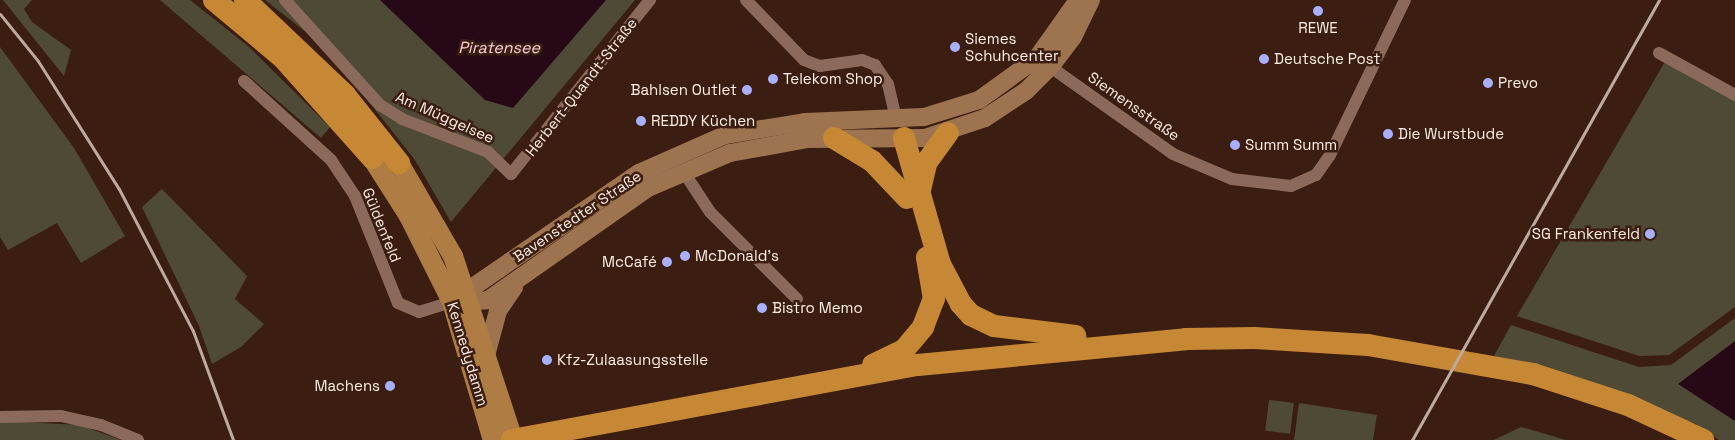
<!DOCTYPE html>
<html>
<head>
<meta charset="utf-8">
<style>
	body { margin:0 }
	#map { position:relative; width:1735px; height:440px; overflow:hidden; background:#3b1e11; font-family:"Space Grotesk",sans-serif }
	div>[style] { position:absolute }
	.green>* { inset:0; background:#4f4a36; transform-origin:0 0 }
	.water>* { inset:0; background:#260816 }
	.street>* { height:12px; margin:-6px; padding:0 6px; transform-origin:6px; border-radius:6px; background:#8c6a5b }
	.secondary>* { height:18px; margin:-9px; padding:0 9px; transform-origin:9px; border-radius:9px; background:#9e7350 }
	.primary>* { height:20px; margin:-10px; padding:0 10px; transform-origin:10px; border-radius:10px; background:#af7c44 }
	.highway>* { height:22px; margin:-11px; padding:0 11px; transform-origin:11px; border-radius:11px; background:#c78835 }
	.rail>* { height:3px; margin:-1.5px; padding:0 1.5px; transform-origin:1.5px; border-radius:1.5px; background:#bda9a0 }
	.dots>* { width:14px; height:14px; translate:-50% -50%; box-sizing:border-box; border:2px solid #3b1e11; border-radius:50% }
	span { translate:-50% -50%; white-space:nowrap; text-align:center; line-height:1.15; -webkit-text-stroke:5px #3b1e11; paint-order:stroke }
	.poi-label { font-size:15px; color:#fdede6 }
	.left { translate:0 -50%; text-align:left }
	.right { translate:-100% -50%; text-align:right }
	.street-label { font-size:15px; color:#fdede6 }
	.water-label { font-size:16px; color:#f7cedc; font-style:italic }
</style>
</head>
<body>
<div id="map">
	<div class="green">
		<i style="clip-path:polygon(3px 0,32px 0,24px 9px,32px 22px,71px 50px,64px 76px)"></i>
		<i style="clip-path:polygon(160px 0,190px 0,248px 46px,330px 127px,321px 138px)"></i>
		<i style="clip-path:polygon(265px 0,635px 0,451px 222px,415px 160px,354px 83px,312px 37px)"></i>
		<i style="clip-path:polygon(0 47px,74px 148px,125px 236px,81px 263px,57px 223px,8px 250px,0 237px)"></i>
		<i style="clip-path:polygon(1666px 60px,1735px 100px,1735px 307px,1669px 355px,1639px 356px,1517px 316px)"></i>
		<i style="clip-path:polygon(162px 189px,247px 276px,235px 299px,264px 324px,241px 347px,212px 364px,199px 326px,142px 207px)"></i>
		<i style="clip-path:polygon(1735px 318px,1735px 440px,1719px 440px,1696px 424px,1494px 356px,1511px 325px,1639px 367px,1671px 365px)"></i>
		<i style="left:1269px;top:400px;width:25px;height:31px;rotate:7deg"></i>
		<i style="clip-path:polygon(1299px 403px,1377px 415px,1373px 440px,1294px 440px)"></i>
		<i style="clip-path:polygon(0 421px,80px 425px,121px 440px,0 440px)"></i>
		<i style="clip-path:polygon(1521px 427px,1566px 440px,1494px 440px)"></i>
	</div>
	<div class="water">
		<i style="clip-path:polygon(380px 0,606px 0,513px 108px,485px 100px)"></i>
		<i style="clip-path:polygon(1735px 341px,1735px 421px,1678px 384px)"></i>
	</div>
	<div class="street">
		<i style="left:285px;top:0;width:142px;rotate:47.9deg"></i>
		<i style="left:380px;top:105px;width:26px;rotate:32deg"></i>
		<i style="left:402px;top:119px;width:92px;rotate:21deg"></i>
		<i style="left:488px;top:152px;width:32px;rotate:44deg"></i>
		<i style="left:511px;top:174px;width:223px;rotate:-51.4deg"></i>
		<i style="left:746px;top:0;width:83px;rotate:46deg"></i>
		<i style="left:804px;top:60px;width:17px;rotate:21deg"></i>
		<i style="left:820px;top:66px;width:42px;rotate:-8.1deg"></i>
		<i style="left:862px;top:60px;width:14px;rotate:21deg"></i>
		<i style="left:875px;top:65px;width:23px;rotate:56deg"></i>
		<i style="left:888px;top:84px;width:36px;rotate:77deg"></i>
		<i style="left:1659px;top:53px;width:87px;rotate:28.9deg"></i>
		<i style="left:1045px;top:63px;width:157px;rotate:35.4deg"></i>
		<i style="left:1173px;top:154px;width:64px;rotate:23deg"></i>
		<i style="left:1232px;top:179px;width:59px;rotate:6.8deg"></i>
		<i style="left:1291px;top:186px;width:27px;rotate:-24deg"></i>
		<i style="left:1316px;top:175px;width:24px;rotate:-55deg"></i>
		<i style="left:1330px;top:155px;width:172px;rotate:-64.2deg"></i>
		<i style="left:244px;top:81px;width:118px;rotate:42.2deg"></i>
		<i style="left:331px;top:160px;width:43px;rotate:56.3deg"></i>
		<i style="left:355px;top:196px;width:115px;rotate:68.1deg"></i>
		<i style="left:398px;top:303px;width:23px;rotate:23deg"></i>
		<i style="left:419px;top:312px;width:34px;rotate:-17deg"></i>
		<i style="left:683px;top:171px;width:49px;rotate:56.6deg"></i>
		<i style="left:710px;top:212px;width:123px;rotate:45deg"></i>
		<i style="left:0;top:417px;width:61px;rotate:-0.9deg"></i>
		<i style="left:61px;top:416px;width:41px;rotate:12.7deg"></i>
		<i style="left:101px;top:425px;width:40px;rotate:22deg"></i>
	</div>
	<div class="secondary">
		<i style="left:454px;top:300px;width:224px;rotate:-34.5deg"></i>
		<i style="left:639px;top:173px;width:94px;rotate:-23.8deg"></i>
		<i style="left:725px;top:135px;width:81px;rotate:-9.2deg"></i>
		<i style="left:805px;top:122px;width:119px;rotate:-2.4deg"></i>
		<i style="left:924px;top:117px;width:58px;rotate:-17.2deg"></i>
		<i style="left:979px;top:100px;width:72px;rotate:-35.9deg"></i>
		<i style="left:1037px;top:58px;width:71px;rotate:-54.7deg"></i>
		<i style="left:455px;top:302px;width:33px;rotate:-3deg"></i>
		<i style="left:488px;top:300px;width:195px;rotate:-35deg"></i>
		<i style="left:648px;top:188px;width:89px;rotate:-23.1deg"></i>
		<i style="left:730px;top:153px;width:79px;rotate:-10.2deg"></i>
		<i style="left:808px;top:139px;width:117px;rotate:-0.5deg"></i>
		<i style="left:925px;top:138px;width:63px;rotate:-18.4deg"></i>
		<i style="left:985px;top:118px;width:49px;rotate:-33.4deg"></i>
		<i style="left:1026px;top:91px;width:35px;rotate:-45deg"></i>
		<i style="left:1051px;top:66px;width:36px;rotate:-53deg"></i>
		<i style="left:1073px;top:37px;width:41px;rotate:-64.1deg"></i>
		<i style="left:487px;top:352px;width:42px;rotate:-75deg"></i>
		<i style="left:498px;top:311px;width:29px;rotate:-56deg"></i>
	</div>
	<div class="primary">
		<i style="left:372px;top:158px;width:69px;rotate:57.5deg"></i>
		<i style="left:409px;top:216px;width:96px;rotate:63.4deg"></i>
		<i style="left:452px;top:302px;width:144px;rotate:73.5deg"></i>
		<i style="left:399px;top:163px;width:108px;rotate:59.9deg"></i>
		<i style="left:453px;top:256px;width:194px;rotate:71.9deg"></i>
	</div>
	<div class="highway">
		<i style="left:214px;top:0;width:90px;rotate:40deg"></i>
		<i style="left:283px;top:58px;width:134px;rotate:48.3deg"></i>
		<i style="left:245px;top:0;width:138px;rotate:43.5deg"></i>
		<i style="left:345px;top:95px;width:87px;rotate:51.5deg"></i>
		<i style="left:834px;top:138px;width:44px;rotate:31.2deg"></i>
		<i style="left:872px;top:161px;width:51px;rotate:46.6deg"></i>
		<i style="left:904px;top:138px;width:131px;rotate:74.1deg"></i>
		<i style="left:940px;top:264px;width:45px;rotate:62.3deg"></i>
		<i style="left:961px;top:304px;width:15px;rotate:48deg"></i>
		<i style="left:971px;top:315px;width:25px;rotate:26deg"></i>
		<i style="left:994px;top:326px;width:82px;rotate:7deg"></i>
		<i style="left:920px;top:190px;width:28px;rotate:-77deg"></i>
		<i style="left:926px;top:163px;width:37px;rotate:-54deg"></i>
		<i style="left:873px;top:365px;width:34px;rotate:-26deg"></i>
		<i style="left:904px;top:350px;width:30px;rotate:-50deg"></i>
		<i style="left:923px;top:327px;width:30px;rotate:-69deg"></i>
		<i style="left:934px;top:299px;width:42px;rotate:-99.7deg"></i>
		<i style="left:512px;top:440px;width:413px;rotate:-10.5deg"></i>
		<i style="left:918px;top:365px;width:269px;rotate:-5.5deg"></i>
		<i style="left:1186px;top:339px;width:68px;rotate:-0.8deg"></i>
		<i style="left:1254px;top:338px;width:114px;rotate:3.5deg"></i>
		<i style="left:1368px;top:345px;width:168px;rotate:10deg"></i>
		<i style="left:1533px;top:374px;width:100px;rotate:18.1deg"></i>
		<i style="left:1628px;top:405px;width:83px;rotate:25deg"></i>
	</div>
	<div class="rail">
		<i style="left:0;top:14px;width:60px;rotate:51deg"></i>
		<i style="left:38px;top:61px;width:151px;rotate:57.7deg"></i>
		<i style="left:119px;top:189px;width:160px;rotate:62.5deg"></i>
		<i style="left:193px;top:331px;width:116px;rotate:69.8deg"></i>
		<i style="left:1412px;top:440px;width:505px;rotate:-60.69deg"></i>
	</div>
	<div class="dots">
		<i style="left:1318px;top:11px;background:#a8b0fc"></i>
		<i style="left:955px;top:47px;background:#a8b0fc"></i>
		<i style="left:1264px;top:59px;background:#a8b0fc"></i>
		<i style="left:773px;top:79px;background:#a8b0fc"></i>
		<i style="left:1488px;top:83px;background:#a8b0fc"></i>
		<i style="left:747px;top:90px;background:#a8b0fc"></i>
		<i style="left:641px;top:121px;background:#a8b0fc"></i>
		<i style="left:1388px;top:134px;background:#a8b0fc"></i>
		<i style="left:1235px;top:145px;background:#a8b0fc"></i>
		<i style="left:1650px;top:234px;background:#a8b0fc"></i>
		<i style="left:685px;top:256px;background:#a8b0fc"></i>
		<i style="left:667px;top:262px;background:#a8b0fc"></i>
		<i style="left:762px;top:308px;background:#a8b0fc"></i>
		<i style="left:547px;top:360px;background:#a8b0fc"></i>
		<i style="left:390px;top:386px;background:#a8b0fc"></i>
	</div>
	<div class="poi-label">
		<span style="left:1318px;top:28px">REWE</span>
		<span class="left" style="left:965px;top:47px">Siemes<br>Schuhcenter</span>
		<span class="left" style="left:1274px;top:59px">Deutsche Post</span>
		<span class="left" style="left:783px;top:79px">Telekom Shop</span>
		<span class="left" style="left:1498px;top:83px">Prevo</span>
		<span class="right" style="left:737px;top:90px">Bahlsen Outlet</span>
		<span class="left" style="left:651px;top:121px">REDDY Küchen</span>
		<span class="left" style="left:1398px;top:134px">Die Wurstbude</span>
		<span class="left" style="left:1245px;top:145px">Summ Summ</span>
		<span class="right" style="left:1640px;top:234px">SG Frankenfeld</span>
		<span class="left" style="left:695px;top:256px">McDonald's</span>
		<span class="right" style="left:657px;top:262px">McCafé</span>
		<span class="left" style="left:772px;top:308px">Bistro Memo</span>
		<span class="left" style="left:557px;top:360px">Kfz-Zulaasungsstelle</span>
		<span class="right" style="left:380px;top:386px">Machens</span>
	</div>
	<div class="street-label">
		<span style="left:581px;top:87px;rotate:-52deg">Herbert-Quandt-Straße</span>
		<span style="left:1134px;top:106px;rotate:35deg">Siemensstraße</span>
		<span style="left:445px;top:117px;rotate:24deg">Am Müggelsee</span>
		<span style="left:577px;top:216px;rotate:-34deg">Bavenstedter Straße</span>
		<span style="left:382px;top:225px;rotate:68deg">Güldenfeld</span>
		<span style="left:468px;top:354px;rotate:73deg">Kennedydamm</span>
	</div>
	<div class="water-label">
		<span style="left:499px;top:48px">Piratensee</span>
	</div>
</div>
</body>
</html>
